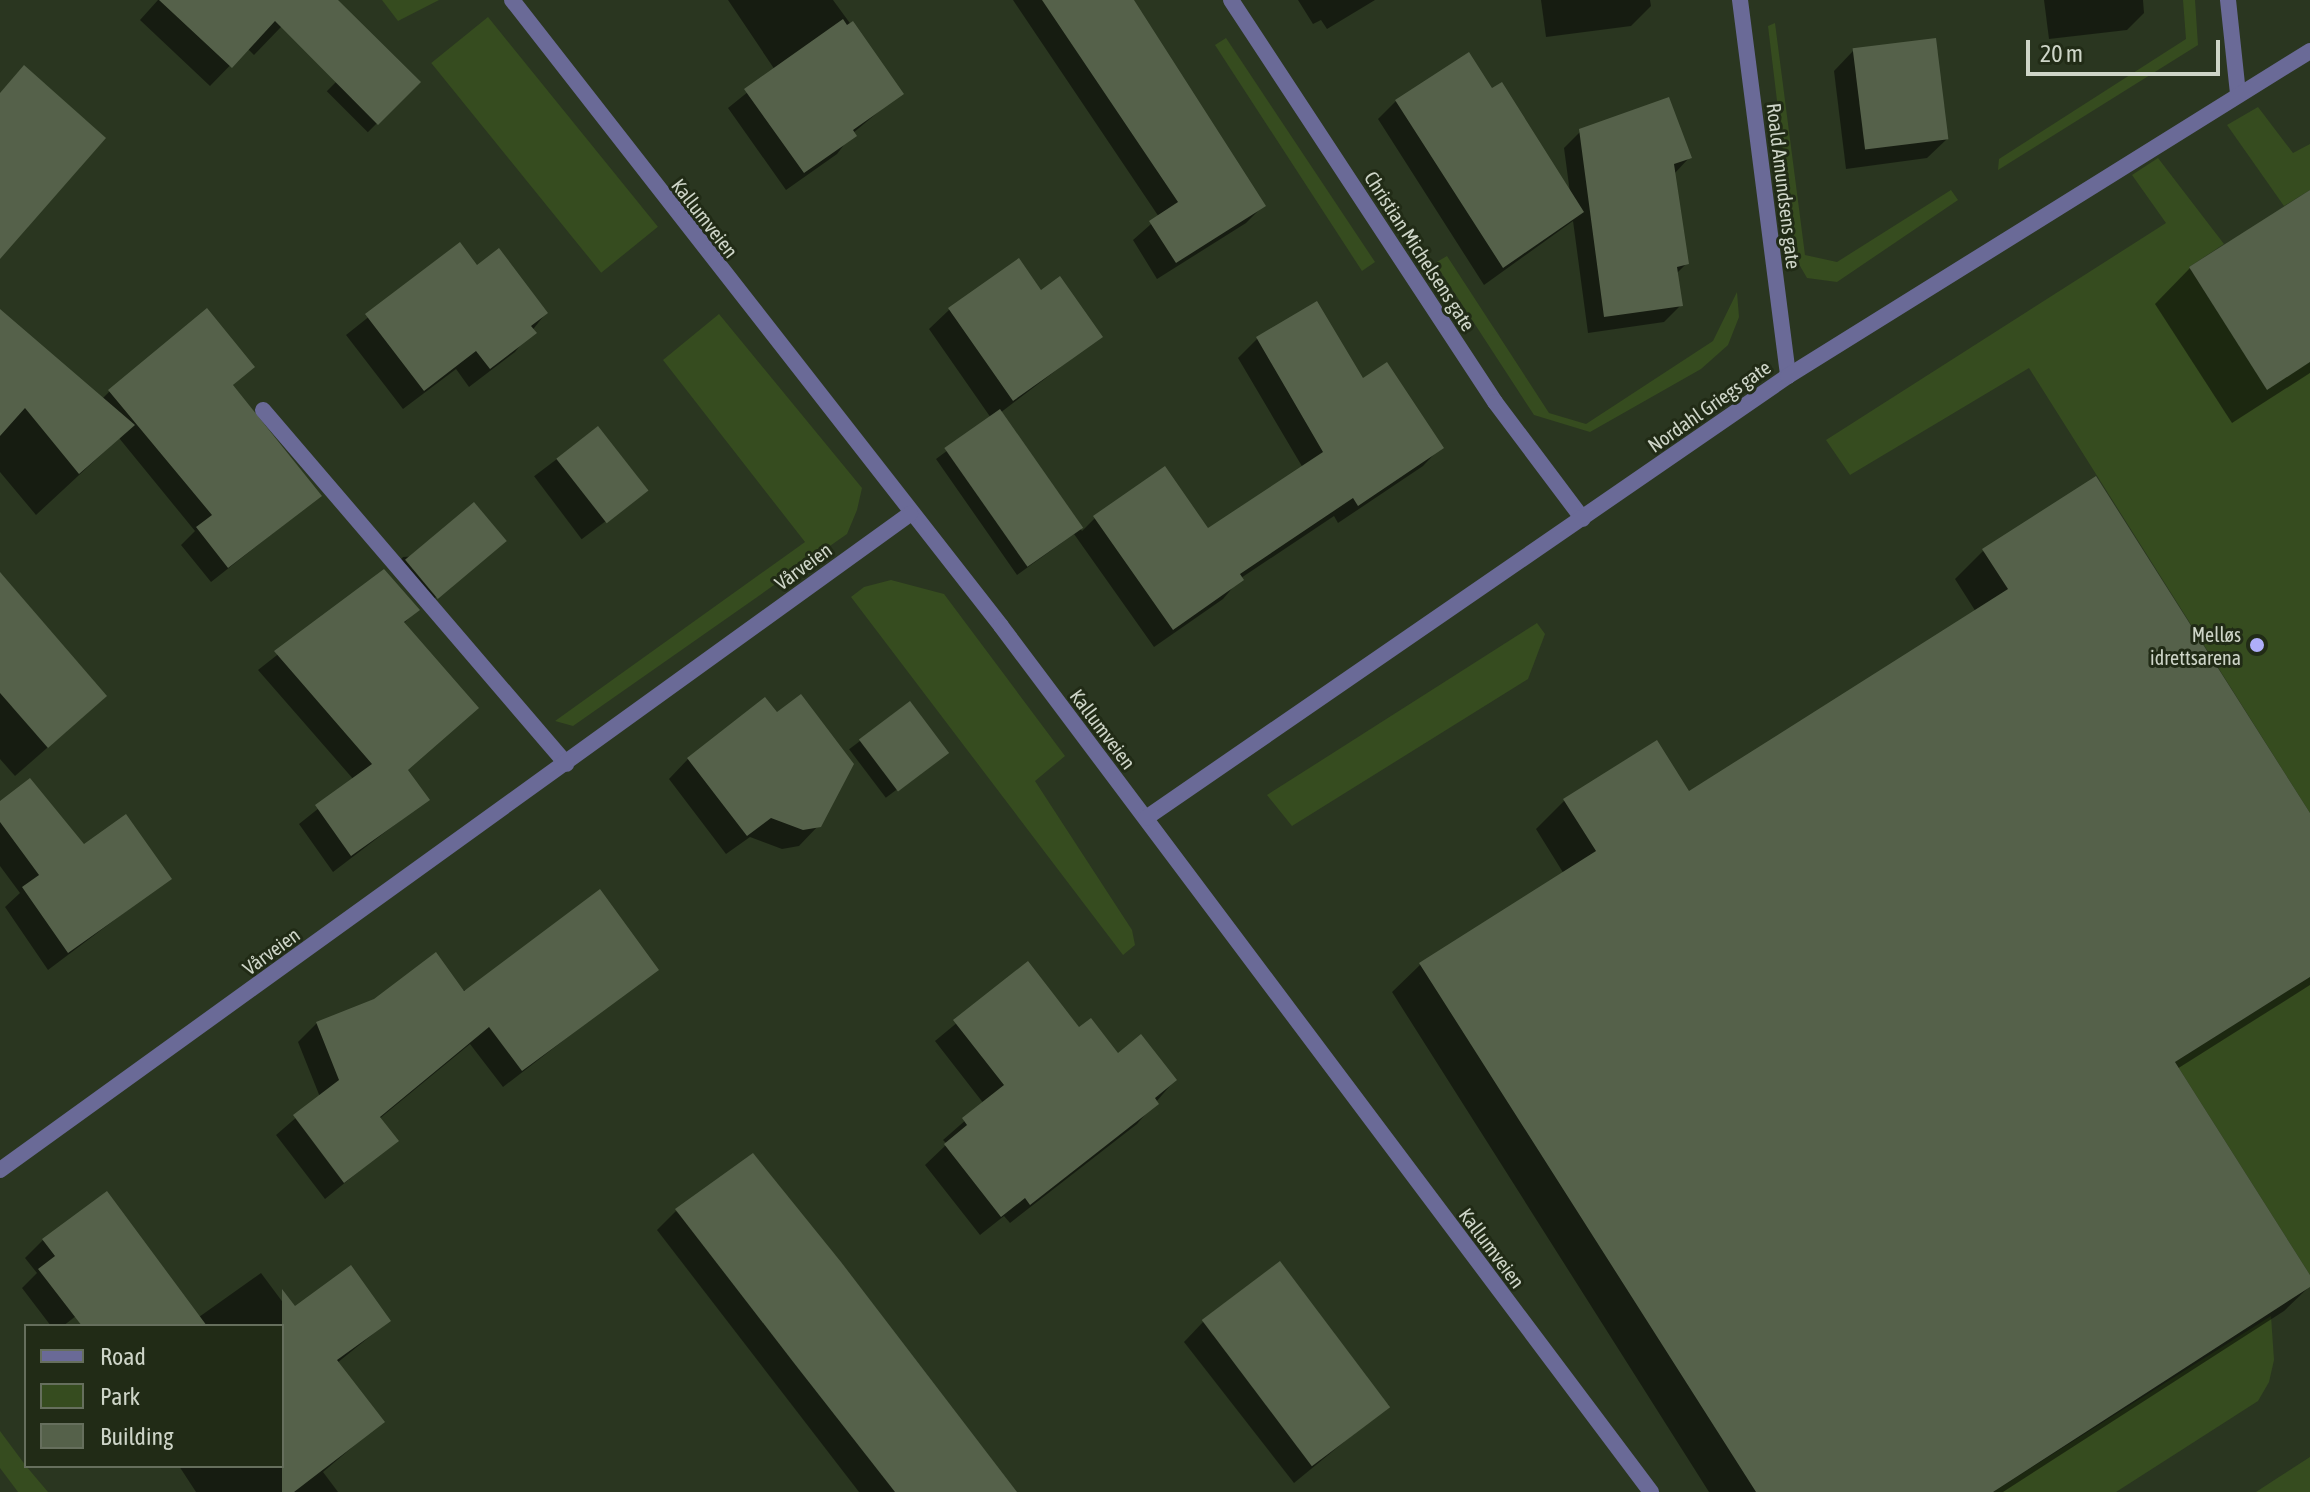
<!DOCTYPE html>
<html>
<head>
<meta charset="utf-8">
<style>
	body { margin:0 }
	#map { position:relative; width:2310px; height:1492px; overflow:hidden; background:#2a3620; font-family:"Asap Condensed",sans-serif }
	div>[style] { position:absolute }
	.green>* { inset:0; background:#364c1f; transform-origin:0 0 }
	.shadow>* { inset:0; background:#0007; transform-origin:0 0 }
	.building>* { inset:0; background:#55614a; transform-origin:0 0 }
	.minor>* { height:16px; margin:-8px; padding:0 8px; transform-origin:8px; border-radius:8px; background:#6a6a97 }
	.dots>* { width:22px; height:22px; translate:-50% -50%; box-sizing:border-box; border:4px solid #212b16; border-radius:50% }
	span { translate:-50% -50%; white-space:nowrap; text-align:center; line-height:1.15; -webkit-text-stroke:6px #212b16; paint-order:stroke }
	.street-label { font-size:20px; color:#ced5c8 }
	.poi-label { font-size:20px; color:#ced5c8 }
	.right { translate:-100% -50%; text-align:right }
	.legend { position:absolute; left:24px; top:1324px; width:260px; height:144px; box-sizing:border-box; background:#212b16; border:2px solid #666f5d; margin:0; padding:10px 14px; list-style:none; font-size:24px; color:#ced5c8 }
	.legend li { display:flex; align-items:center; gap:16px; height:40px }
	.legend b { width:40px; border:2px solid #666f5d }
	.scale { position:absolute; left:2026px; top:40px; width:194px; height:36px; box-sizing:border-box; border:4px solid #ced5c8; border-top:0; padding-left:10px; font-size:24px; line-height:28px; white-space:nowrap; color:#ced5c8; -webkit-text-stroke:6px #212b16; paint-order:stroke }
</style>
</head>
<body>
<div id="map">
	<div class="green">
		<i style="clip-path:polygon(382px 0,439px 0,398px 21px)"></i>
		<i style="clip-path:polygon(2183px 0,2195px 0,2198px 45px,1998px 170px,1999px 159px,2186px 39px)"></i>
		<i style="left:488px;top:17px;width:270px;height:73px;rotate:51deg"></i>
		<i style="clip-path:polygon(1775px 23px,1805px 255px,1837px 262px,1951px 190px,1958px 200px,1837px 282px,1807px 278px,1796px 259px,1768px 26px)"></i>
		<i style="clip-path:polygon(1226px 38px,1375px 262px,1362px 271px,1215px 45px)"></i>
		<i style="clip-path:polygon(2258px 107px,2293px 153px,2310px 144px,2310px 190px,2284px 206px,2227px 125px)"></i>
		<i style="clip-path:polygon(2158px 158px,2224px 244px,2189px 267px,2267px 389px,2310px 362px,2310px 813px,2029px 368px,1850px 475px,1826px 440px,2166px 223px,2132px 175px)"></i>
		<i style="clip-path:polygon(1447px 256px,1549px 413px,1586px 424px,1713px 341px,1737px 292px,1739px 317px,1728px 345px,1701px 369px,1590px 432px,1534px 415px,1435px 263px)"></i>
		<i style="clip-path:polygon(719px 314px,862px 488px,857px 510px,847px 534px,573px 726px,555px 721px,805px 542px,663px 360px)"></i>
		<i style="clip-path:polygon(891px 580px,944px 594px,1065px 756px,1035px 781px,1132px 930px,1135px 945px,1123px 955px,851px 597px,864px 587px)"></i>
		<i style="clip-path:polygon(1537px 623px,1545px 634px,1528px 679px,1292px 826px,1267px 795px)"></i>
		<i style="clip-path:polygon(2310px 977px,2310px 1275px,2175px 1062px)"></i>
		<i style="clip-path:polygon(2271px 1316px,2274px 1360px,2269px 1382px,2258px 1401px,2116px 1492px,1993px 1492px)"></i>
		<i style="clip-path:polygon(0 1431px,26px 1466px,48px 1492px,18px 1492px,0 1468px)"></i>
		<i style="clip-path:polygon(2310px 1457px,2310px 1492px,2256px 1492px,2279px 1477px)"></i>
	</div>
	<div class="shadow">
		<i style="clip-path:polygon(158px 0,307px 0,254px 55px,247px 48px,210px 86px,140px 20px)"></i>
		<i style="clip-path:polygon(728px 0,833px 0,901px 93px,853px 133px,837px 154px,786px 190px,728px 108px,775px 70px)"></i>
		<i style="clip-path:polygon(1013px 0,1130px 0,1263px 206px,1246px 223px,1157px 279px,1133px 240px,1159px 217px)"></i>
		<i style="clip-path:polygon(1298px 0,1375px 0,1327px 29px,1321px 20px,1313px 24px)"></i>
		<i style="clip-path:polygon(1541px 0,1650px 0,1651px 6px,1631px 26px,1546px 37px)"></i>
		<i style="clip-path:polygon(2044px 0,2143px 0,2144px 13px,2127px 30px,2049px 39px)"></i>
		<i style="left:377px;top:41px;width:58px;height:71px;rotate:45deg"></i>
		<i style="clip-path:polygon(1853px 51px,1947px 139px,1927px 158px,1846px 169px,1834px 71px)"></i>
		<i style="clip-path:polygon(1491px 91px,1570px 193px,1564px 148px,1581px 131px,1689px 158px,1674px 174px,1686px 264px,1676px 274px,1681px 305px,1664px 322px,1588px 333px,1573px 221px,1484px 285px,1378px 119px,1396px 101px)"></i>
		<i style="clip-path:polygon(2310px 192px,2310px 373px,2232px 423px,2155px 304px,2190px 268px)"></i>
		<i style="clip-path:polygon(459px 245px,477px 268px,546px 313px,515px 352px,469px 387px,456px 369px,403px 409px,346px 335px)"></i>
		<i style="clip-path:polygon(1041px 292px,1100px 337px,1000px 413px,1082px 531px,1095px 518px,1208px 531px,1303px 468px,1238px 358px,1257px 339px,1316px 303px,1363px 381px,1441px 447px,1423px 466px,1338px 523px,1334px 516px,1241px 578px,1223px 599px,1154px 647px,1074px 534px,1017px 575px,936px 459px,991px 418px,929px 329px,949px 310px)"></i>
		<i style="clip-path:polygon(0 311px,102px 399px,110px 391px,252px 366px,231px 387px,320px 496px,211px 582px,181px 545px,195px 531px,119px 438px,36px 515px,0 472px)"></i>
		<i style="left:598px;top:428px;width:79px;height:80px;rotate:53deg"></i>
		<i style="clip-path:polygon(495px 550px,426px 605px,394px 567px,403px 557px)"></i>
		<i style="clip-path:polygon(1983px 551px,2310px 817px,2310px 985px,2177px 1069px,2310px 1286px,2284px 1311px,2003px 1492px,1709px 1492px,1392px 992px,1421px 964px,1564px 874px,1536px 829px,1564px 801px,1656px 742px,1689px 794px,1976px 612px,1955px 579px)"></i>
		<i style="clip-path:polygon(384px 571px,417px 610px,403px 624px,406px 771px,427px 800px,333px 872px,299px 824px,354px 780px,258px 670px)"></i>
		<i style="clip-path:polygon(0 575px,87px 713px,15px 776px,0 759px)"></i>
		<i style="left:909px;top:704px;width:61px;height:75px;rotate:53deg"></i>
		<i style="clip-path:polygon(688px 759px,819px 825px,799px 846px,782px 849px,750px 837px,726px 854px,669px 779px)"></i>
		<i style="clip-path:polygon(0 804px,83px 846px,170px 878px,48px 970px,5px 907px,20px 893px,0 866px)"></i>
		<i style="clip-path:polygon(1028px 964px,1078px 1030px,1118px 1055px,1175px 1080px,1137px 1124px,1010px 1223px,1004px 1216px,980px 1235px,925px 1165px,947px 1144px,943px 1140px,984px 1104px,935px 1041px)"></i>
		<i style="clip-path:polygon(656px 969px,503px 1087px,470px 1044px,379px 1119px,396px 1141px,325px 1199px,276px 1135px,320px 1097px,298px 1042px,317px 1023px,374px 1000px)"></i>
		<i style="clip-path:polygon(676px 1211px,1014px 1492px,859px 1492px,657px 1230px)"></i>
		<i style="clip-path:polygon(43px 1240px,199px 1317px,261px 1273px,290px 1312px,389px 1321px,337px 1363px,382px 1422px,323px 1472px,338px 1492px,196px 1492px,179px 1466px,282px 1466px,282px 1326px,82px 1326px,76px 1316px,63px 1326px,51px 1326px,22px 1288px,37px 1273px,25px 1258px)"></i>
		<i style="clip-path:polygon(1203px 1322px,1389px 1405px,1294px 1483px,1184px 1342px)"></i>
	</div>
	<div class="building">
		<i style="clip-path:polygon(159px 0,338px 0,421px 82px,378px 125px,275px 21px,232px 68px)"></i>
		<i style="clip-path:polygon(1042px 0,1134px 0,1266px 206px,1176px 263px,1149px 221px,1178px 202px)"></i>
		<i style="clip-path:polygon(843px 19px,847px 25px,853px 21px,904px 94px,853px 130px,857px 136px,804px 173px,744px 89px)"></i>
		<i style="left:1936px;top:38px;width:102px;height:84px;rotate:83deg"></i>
		<i style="clip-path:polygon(1469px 52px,1492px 88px,1502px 82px,1584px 212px,1503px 268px,1395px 100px)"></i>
		<i style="clip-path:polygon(24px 65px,106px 138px,0 259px,0 93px)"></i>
		<i style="clip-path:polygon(1669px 97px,1692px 158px,1674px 164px,1689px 264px,1677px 267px,1683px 306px,1604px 317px,1579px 129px)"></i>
		<i style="clip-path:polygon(2310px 190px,2310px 362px,2267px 390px,2189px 267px)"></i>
		<i style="clip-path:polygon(460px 242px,477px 265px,499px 248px,548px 313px,531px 326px,537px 333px,490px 369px,476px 351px,424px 391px,365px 314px)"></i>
		<i style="clip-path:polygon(1019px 258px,1041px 290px,1060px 276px,1103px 337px,1013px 401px,948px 308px)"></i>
		<i style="clip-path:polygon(1317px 301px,1363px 378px,1387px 362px,1444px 448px,1358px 506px,1353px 498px,1240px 574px,1244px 580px,1173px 630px,1093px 516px,1165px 466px,1208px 528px,1323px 452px,1256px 337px)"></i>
		<i style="clip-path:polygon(207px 308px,255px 367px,233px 385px,322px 496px,228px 568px,196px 527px,212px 515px,108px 390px)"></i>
		<i style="clip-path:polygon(0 309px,135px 425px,79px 474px,25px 408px,0 436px)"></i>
		<i style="left:1000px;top:409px;width:145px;height:68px;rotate:55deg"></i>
		<i style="left:598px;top:426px;width:82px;height:53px;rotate:52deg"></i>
		<i style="clip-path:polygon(2096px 476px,2310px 813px,2310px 977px,2175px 1062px,2310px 1275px,2310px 1287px,1993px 1492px,1756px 1492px,1419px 963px,1596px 851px,1563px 799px,1657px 740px,1689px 791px,2008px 589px,1982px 549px)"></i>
		<i style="left:474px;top:502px;width:51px;height:90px;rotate:50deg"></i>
		<i style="clip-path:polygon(384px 569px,420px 610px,404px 622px,479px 708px,408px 770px,430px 800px,351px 856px,315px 805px,372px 764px,274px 651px)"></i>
		<i style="clip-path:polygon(0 572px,107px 696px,48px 748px,0 693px)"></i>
		<i style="clip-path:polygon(801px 694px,854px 764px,821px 827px,803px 830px,771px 818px,747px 836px,687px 758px,765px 697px,777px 712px)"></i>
		<i style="left:910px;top:701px;width:65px;height:64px;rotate:53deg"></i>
		<i style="clip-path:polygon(30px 778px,84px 844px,126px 814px,172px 879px,68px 953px,22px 887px,39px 875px,0 822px,0 801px)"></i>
		<i style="clip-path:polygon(600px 889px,659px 970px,522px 1071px,489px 1027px,380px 1117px,399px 1141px,344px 1183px,293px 1115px,339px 1080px,316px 1022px,374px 999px,436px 952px,464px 991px)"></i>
		<i style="clip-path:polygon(1028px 961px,1079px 1027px,1091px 1018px,1118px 1053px,1141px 1034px,1177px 1080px,1155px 1098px,1159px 1104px,1030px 1205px,1025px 1198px,1001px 1217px,944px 1144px,967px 1125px,962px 1118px,1004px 1085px,953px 1020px)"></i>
		<i style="clip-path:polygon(753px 1153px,841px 1262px,1017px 1492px,895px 1492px,794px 1363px,675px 1209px)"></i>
		<i style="clip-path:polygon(107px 1191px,207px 1326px,82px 1326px,38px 1269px,55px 1256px,42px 1239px)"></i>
		<i style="left:1280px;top:1261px;width:183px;height:98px;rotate:53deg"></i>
		<i style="clip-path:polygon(351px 1265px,391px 1321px,337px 1360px,385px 1422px,294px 1492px,282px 1492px,282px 1289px,295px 1306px)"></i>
	</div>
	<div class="minor">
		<i style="left:512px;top:0;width:794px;rotate:52deg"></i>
		<i style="left:1001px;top:626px;width:1083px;rotate:53.11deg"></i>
		<i style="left:1231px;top:0;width:481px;rotate:56.7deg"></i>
		<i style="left:1495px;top:402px;width:146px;rotate:53.1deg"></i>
		<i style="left:1740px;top:0;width:379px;rotate:82.7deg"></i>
		<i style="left:2228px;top:0;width:94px;rotate:83.9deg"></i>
		<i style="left:263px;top:410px;width:466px;rotate:49.4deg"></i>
		<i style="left:1146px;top:818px;width:779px;rotate:-34.55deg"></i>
		<i style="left:1788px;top:376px;width:615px;rotate:-31.91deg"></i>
		<i style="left:0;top:1170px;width:1122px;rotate:-35.79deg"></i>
	</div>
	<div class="dots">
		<i style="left:2257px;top:645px;background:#afaefa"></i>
	</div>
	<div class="street-label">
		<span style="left:1784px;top:186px;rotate:83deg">Roald Amundsens gate</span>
		<span style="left:705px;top:218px;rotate:52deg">Kallumveien</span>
		<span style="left:1420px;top:251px;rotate:57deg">Christian Michelsens gate</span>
		<span style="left:1709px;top:406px;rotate:-35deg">Nordahl Griegs gate</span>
		<span style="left:803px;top:566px;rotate:-36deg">Vårveien</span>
		<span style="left:1103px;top:729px;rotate:53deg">Kallumveien</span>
		<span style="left:271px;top:951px;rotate:-36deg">Vårveien</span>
		<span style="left:1492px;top:1248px;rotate:53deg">Kallumveien</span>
	</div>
	<div class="poi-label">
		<span class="right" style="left:2241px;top:646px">Melløs<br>idrettsarena</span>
	</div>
	<ul class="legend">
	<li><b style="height:10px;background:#6a6a97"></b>Road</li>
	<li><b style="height:22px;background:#364c1f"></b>Park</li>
	<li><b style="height:22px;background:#55614a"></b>Building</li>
	</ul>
	<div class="scale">20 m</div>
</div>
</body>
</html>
